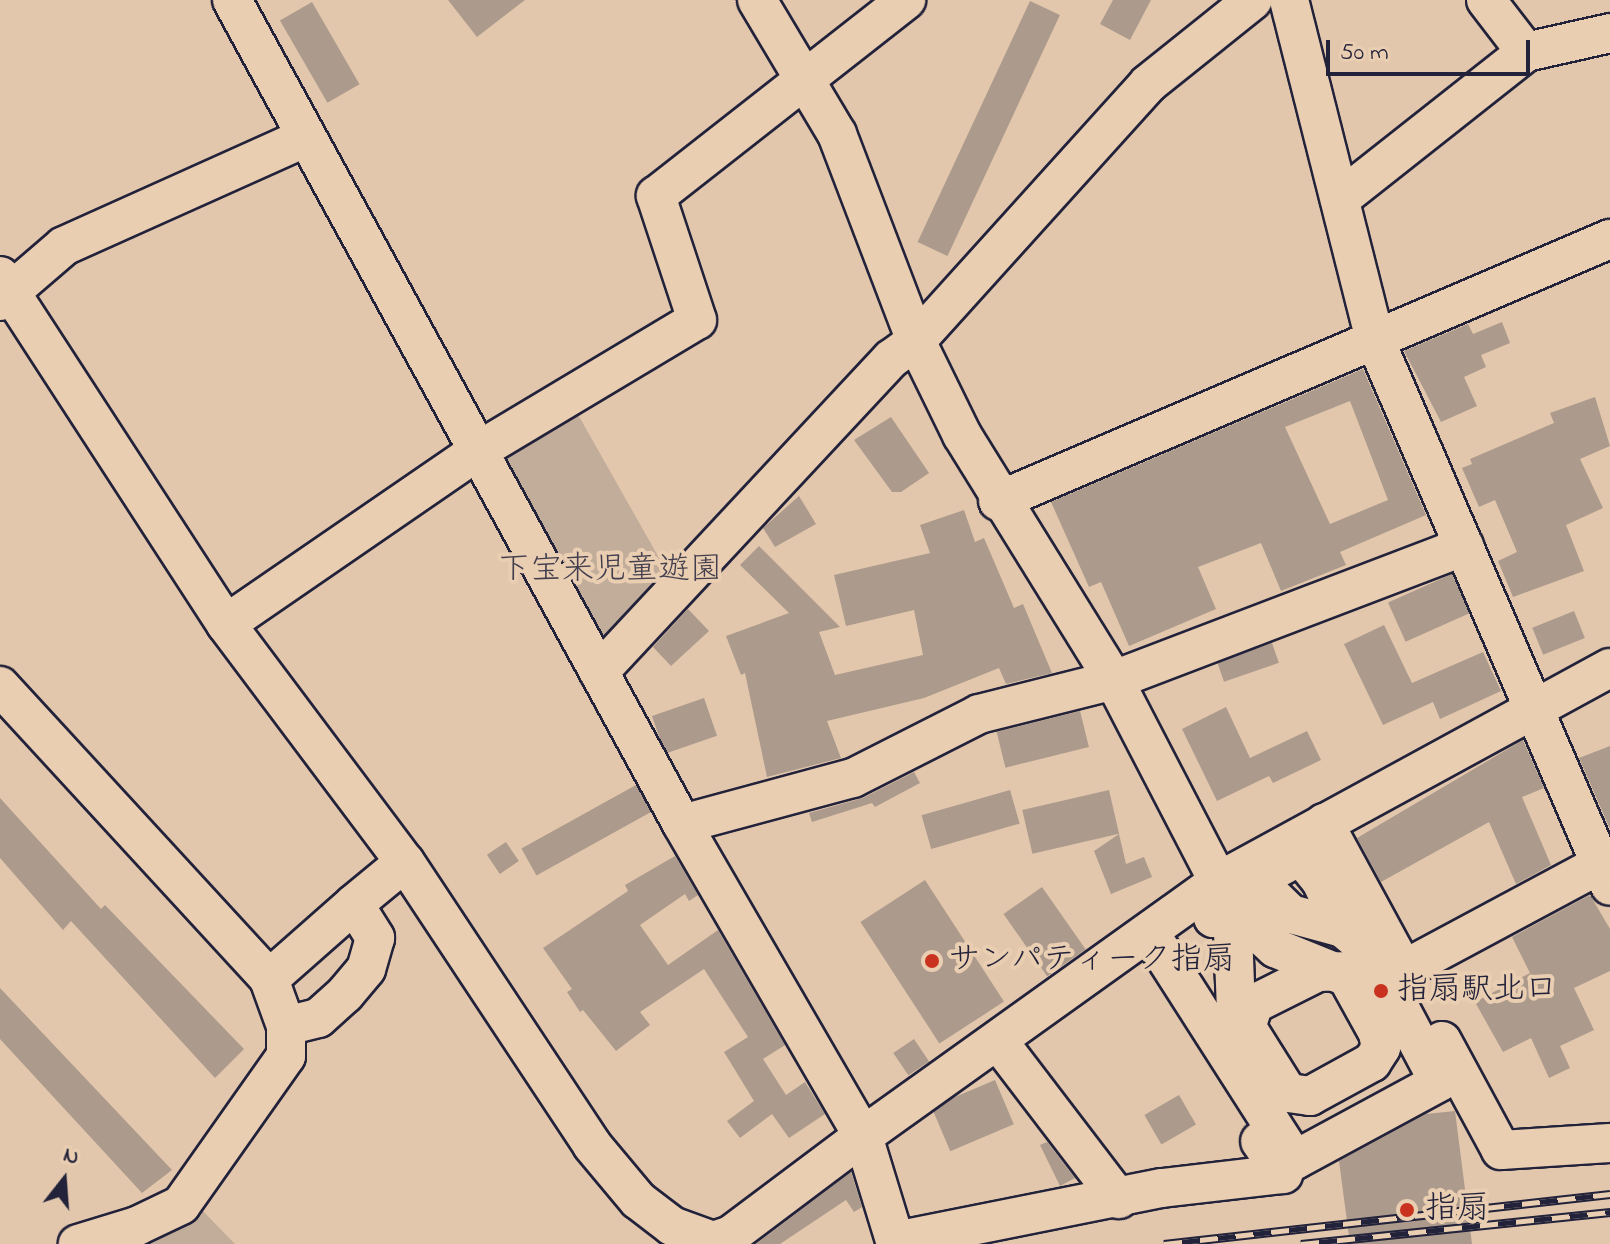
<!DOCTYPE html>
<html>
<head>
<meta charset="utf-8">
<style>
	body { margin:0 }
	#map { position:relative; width:1610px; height:1244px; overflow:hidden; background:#e2c7ac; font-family:"Indie Flower","Klee One",sans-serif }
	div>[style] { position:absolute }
	.green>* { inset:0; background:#c2ac9a }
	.building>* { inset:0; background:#ac9a8c; transform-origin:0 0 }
	.roads { filter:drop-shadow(2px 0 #22223b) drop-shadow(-2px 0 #22223b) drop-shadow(0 2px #22223b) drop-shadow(0 -2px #22223b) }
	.minor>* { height:38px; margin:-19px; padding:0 19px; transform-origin:19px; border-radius:19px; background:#eaceb1 }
	.rail>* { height:9px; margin-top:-4.5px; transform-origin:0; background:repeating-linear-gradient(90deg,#eaceb1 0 18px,#22223b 0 36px); box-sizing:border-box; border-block:2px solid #22223b }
	.dots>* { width:22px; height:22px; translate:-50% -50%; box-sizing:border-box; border:4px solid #eaceb1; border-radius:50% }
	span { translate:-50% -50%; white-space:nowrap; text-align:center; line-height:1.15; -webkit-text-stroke:8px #eaceb1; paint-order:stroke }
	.park-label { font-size:32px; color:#423e4e }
	.poi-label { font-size:32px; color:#22223b }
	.left { translate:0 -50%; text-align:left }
	.north { position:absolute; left:24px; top:1140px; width:80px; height:80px; -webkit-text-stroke:6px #eaceb1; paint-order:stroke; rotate:17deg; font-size:22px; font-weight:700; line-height:32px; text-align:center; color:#22223b }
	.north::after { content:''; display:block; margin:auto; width:28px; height:36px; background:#22223b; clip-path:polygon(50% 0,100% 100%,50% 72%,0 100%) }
	.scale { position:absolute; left:1326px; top:40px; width:204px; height:36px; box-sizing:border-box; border:4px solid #22223b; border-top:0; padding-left:10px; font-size:24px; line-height:28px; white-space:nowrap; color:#22223b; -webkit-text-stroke:6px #eaceb1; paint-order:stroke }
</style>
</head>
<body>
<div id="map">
	<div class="green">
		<i style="clip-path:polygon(572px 404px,671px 579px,600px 657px,492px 454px)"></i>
		<i style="clip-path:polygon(202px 1210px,235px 1244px,121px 1244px,165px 1231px)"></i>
	</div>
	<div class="building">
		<i style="clip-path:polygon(448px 0,525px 0,477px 37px)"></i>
		<i style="clip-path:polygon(1113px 0,1151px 0,1130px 40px,1100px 24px)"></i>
		<i style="left:1030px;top:1px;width:33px;height:266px;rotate:25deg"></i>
		<i style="left:312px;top:2px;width:95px;height:37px;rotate:60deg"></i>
		<i style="clip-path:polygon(1502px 322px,1510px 343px,1481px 355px,1486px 367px,1464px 377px,1477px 406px,1441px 422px,1404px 351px,1468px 324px,1473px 334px)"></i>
		<i style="clip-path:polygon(evenodd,1363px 369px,1426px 515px,1340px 552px,1346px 565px,1281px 591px,1261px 543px,1198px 567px,1216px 609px,1129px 646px,1101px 582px,1089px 587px,1051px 502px,1363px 369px,1350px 401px,1388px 500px,1330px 524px,1285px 427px,1350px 401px)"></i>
		<i style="clip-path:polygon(1595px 397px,1610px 446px,1580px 459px,1603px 508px,1566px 525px,1584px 571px,1513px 597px,1498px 561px,1517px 552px,1495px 500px,1479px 507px,1462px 468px,1472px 464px,1470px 459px,1554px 423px,1550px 413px)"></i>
		<i style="clip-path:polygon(891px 417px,929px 473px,901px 492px,892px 492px,854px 440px)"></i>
		<i style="clip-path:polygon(799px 496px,816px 524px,775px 547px,763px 528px)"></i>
		<i style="clip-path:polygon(964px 510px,975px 542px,984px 538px,1014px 608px,1023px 604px,1052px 673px,1006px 684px,999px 668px,924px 698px,827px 721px,841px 758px,767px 777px,745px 673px,741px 675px,726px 636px,789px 613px,740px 565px,759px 546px,840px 627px,819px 632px,835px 675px,923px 655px,914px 610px,846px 626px,834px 575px,930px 553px,920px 525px)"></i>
		<i style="left:1452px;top:574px;width:43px;height:70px;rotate:66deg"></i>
		<i style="clip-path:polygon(688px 609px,709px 631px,671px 666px,653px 647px)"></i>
		<i style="left:1574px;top:611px;width:29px;height:45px;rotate:68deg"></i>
		<i style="clip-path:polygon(1384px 625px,1412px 683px,1483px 652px,1501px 691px,1440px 719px,1433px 702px,1383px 725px,1344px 644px)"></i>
		<i style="left:1272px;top:643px;width:21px;height:58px;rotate:71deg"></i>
		<i style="left:704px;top:698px;width:40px;height:55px;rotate:71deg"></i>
		<i style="clip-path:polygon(1226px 707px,1250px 758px,1307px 731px,1321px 760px,1273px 783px,1269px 776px,1217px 801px,1182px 729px)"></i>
		<i style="left:1080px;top:711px;width:37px;height:86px;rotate:76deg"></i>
		<i style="clip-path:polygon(1523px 740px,1544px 788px,1522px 797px,1551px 865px,1516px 884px,1489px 822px,1381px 882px,1357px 838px)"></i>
		<i style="clip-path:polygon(1610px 746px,1610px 829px,1579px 758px)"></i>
		<i style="clip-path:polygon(914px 772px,920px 783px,875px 807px,872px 803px,812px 822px,809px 813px,863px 798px)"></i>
		<i style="left:636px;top:785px;width:31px;height:131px;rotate:61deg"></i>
		<i style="left:1010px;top:790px;width:35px;height:92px;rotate:74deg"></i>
		<i style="left:1109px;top:790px;width:45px;height:89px;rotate:77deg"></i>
		<i style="clip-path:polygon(0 798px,101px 909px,105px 905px,244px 1049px,215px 1078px,71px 921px,63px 930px,0 858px)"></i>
		<i style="clip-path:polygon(1119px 834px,1126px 864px,1144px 857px,1152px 877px,1111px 894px,1094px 851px)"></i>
		<i style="left:506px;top:842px;width:23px;height:23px;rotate:56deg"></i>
		<i style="clip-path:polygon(675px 856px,698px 895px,689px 901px,685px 894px,640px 925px,668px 965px,718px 930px,785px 1045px,763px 1059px,786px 1095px,805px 1082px,825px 1114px,789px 1138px,772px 1114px,740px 1138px,727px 1121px,754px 1101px,724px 1052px,748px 1037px,704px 969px,640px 1012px,650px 1025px,616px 1051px,583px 1010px,580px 1012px,567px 992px,572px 989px,543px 948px,628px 891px,625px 885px)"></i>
		<i style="left:925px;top:880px;width:145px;height:77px;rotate:57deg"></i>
		<i style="left:1042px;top:887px;width:76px;height:47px;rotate:55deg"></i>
		<i style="clip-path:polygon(1590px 895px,1610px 929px,1610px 971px,1574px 988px,1594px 1030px,1560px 1046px,1570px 1068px,1549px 1078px,1531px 1038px,1503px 1052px,1475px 1002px,1530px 973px,1512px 937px)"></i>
		<i style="clip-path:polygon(0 988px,172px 1170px,142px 1193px,0 1039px)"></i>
		<i style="left:914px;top:1039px;width:27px;height:25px;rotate:56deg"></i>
		<i style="left:995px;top:1080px;width:48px;height:69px;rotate:67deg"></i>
		<i style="left:1179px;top:1095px;width:34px;height:40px;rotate:60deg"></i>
		<i style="clip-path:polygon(1455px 1111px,1472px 1244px,1350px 1244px,1339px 1161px,1426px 1114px)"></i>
		<i style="clip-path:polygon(1047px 1142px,1075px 1178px,1060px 1186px,1040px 1145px)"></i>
		<i style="clip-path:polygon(851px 1172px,862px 1207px,854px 1212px,846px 1200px,780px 1244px,756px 1244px)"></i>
	</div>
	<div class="roads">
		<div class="minor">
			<i style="left:232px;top:0;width:939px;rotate:61.36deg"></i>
			<i style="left:682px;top:824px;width:361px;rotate:59.9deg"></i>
			<i style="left:863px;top:1136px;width:438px;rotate:-35.6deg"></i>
			<i style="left:1219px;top:881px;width:445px;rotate:-28.6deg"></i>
			<i style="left:757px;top:0;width:156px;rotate:59.2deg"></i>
			<i style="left:837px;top:134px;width:222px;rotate:69.1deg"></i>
			<i style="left:916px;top:341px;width:105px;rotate:63.9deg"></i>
			<i style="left:962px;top:435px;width:288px;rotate:58.2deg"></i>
			<i style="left:1114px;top:680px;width:257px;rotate:62.6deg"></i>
			<i style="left:1232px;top:908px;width:59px;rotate:42.9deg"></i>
			<i style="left:1275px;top:948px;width:78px;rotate:21.9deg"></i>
			<i style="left:1347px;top:977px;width:64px;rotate:61deg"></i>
			<i style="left:1378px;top:1033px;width:15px;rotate:79deg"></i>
			<i style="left:1381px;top:1048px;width:17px;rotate:123deg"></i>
			<i style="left:1372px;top:1062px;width:71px;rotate:151.3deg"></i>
			<i style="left:1310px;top:1096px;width:22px;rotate:-172deg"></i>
			<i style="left:1288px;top:1093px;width:98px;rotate:-122.1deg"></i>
			<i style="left:1236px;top:1010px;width:102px;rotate:-92.2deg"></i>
			<i style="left:1289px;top:0;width:351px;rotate:75.8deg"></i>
			<i style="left:1375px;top:340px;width:594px;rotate:66.71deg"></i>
			<i style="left:1486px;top:0;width:66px;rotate:52.4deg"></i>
			<i style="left:1340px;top:199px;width:237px;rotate:-38.3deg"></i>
			<i style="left:1526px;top:52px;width:86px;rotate:-12.7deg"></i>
			<i style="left:0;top:276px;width:415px;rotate:57deg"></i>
			<i style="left:226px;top:624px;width:298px;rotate:53.1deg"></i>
			<i style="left:405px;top:862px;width:339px;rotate:56.5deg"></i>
			<i style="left:592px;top:1145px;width:72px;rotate:50.1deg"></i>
			<i style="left:638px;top:1200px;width:43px;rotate:37.4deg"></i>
			<i style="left:672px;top:1226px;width:44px;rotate:20.1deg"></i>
			<i style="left:713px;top:1241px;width:19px;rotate:-18deg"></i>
			<i style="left:731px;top:1235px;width:165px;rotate:-36.9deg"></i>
			<i style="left:863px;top:1136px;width:113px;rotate:73deg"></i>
			<i style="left:0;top:301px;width:84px;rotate:-40.7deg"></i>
			<i style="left:64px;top:246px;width:265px;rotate:-24.2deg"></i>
			<i style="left:998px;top:501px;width:666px;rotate:-23.18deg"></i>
			<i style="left:226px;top:624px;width:306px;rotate:-34.5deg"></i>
			<i style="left:478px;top:451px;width:255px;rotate:-30.9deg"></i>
			<i style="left:697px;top:320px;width:131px;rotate:-108.3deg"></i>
			<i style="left:656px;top:196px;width:318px;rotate:-38.1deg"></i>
			<i style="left:599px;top:672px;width:428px;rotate:-47deg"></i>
			<i style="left:891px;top:359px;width:31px;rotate:-36deg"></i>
			<i style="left:916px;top:341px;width:346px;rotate:-47.9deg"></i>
			<i style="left:1148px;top:84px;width:134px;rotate:-38.7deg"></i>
			<i style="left:0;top:686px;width:398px;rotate:47.4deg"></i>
			<i style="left:269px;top:979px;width:50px;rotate:70.1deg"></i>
			<i style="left:286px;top:1026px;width:30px;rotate:90deg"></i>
			<i style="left:286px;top:1056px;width:182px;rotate:125.2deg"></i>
			<i style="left:181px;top:1205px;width:49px;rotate:154.5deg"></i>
			<i style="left:137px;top:1226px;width:62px;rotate:163deg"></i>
			<i style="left:1324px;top:823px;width:162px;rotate:61.5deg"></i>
			<i style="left:682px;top:824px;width:177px;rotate:-15.1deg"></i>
			<i style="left:853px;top:778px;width:141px;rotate:-26.9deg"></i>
			<i style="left:979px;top:714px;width:139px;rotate:-14.1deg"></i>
			<i style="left:1114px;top:680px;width:375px;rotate:-20.9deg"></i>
			<i style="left:1266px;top:890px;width:35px;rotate:44deg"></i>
			<i style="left:1291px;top:914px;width:54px;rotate:15.1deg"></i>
			<i style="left:354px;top:904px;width:66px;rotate:-39.5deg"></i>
			<i style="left:1213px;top:918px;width:60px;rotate:-27.8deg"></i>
			<i style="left:1266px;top:890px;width:17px;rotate:-80deg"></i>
			<i style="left:1269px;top:873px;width:37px;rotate:-29deg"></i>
			<i style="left:1158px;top:946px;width:254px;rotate:57.4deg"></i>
			<i style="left:1295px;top:1160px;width:164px;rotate:-28.4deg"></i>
			<i style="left:1439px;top:1082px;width:149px;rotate:-117.9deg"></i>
			<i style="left:1369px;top:950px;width:34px;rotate:-140deg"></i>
			<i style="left:1343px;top:928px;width:52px;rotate:-115.1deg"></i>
			<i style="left:1321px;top:881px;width:33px;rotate:-129deg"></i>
			<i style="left:1403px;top:970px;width:235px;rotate:-28.2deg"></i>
			<i style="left:269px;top:979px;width:113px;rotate:-41.4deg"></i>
			<i style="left:354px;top:904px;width:40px;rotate:58deg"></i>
			<i style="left:375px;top:938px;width:32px;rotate:106deg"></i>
			<i style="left:366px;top:969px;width:33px;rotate:130deg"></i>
			<i style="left:345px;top:994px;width:36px;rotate:138deg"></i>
			<i style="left:318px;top:1018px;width:33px;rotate:166deg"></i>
			<i style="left:1246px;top:1028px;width:25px;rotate:-72deg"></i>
			<i style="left:1254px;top:1004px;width:72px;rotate:-26.6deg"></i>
			<i style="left:1318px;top:972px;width:24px;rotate:-2deg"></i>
			<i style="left:998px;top:1041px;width:199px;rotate:52.6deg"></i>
			<i style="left:1442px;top:1041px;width:124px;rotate:61.6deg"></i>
			<i style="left:1501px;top:1150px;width:109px;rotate:-3.7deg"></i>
			<i style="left:896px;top:1241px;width:271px;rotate:-11.3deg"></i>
			<i style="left:1162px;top:1188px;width:122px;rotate:-6.6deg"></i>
			<i style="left:1283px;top:1174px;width:40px;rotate:-124.9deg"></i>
		</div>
	</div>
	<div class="rail">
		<i style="left:1164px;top:1244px;width:449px;rotate:-6.4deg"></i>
		<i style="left:1301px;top:1244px;width:311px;rotate:-5.9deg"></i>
	</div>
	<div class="dots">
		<i style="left:932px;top:961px;background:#c8321e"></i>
		<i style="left:1381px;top:991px;background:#c8321e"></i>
		<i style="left:1407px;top:1210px;background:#c8321e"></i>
	</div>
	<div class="park-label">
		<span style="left:610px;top:571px">下宝来児童遊園</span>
	</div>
	<div class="poi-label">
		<span class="left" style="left:948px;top:961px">サンパティーク指扇</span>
		<span class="left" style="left:1397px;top:991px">指扇駅北口</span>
		<span class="left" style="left:1425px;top:1210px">指扇</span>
	</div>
	<div class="north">N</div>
	<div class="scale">50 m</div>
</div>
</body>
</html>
